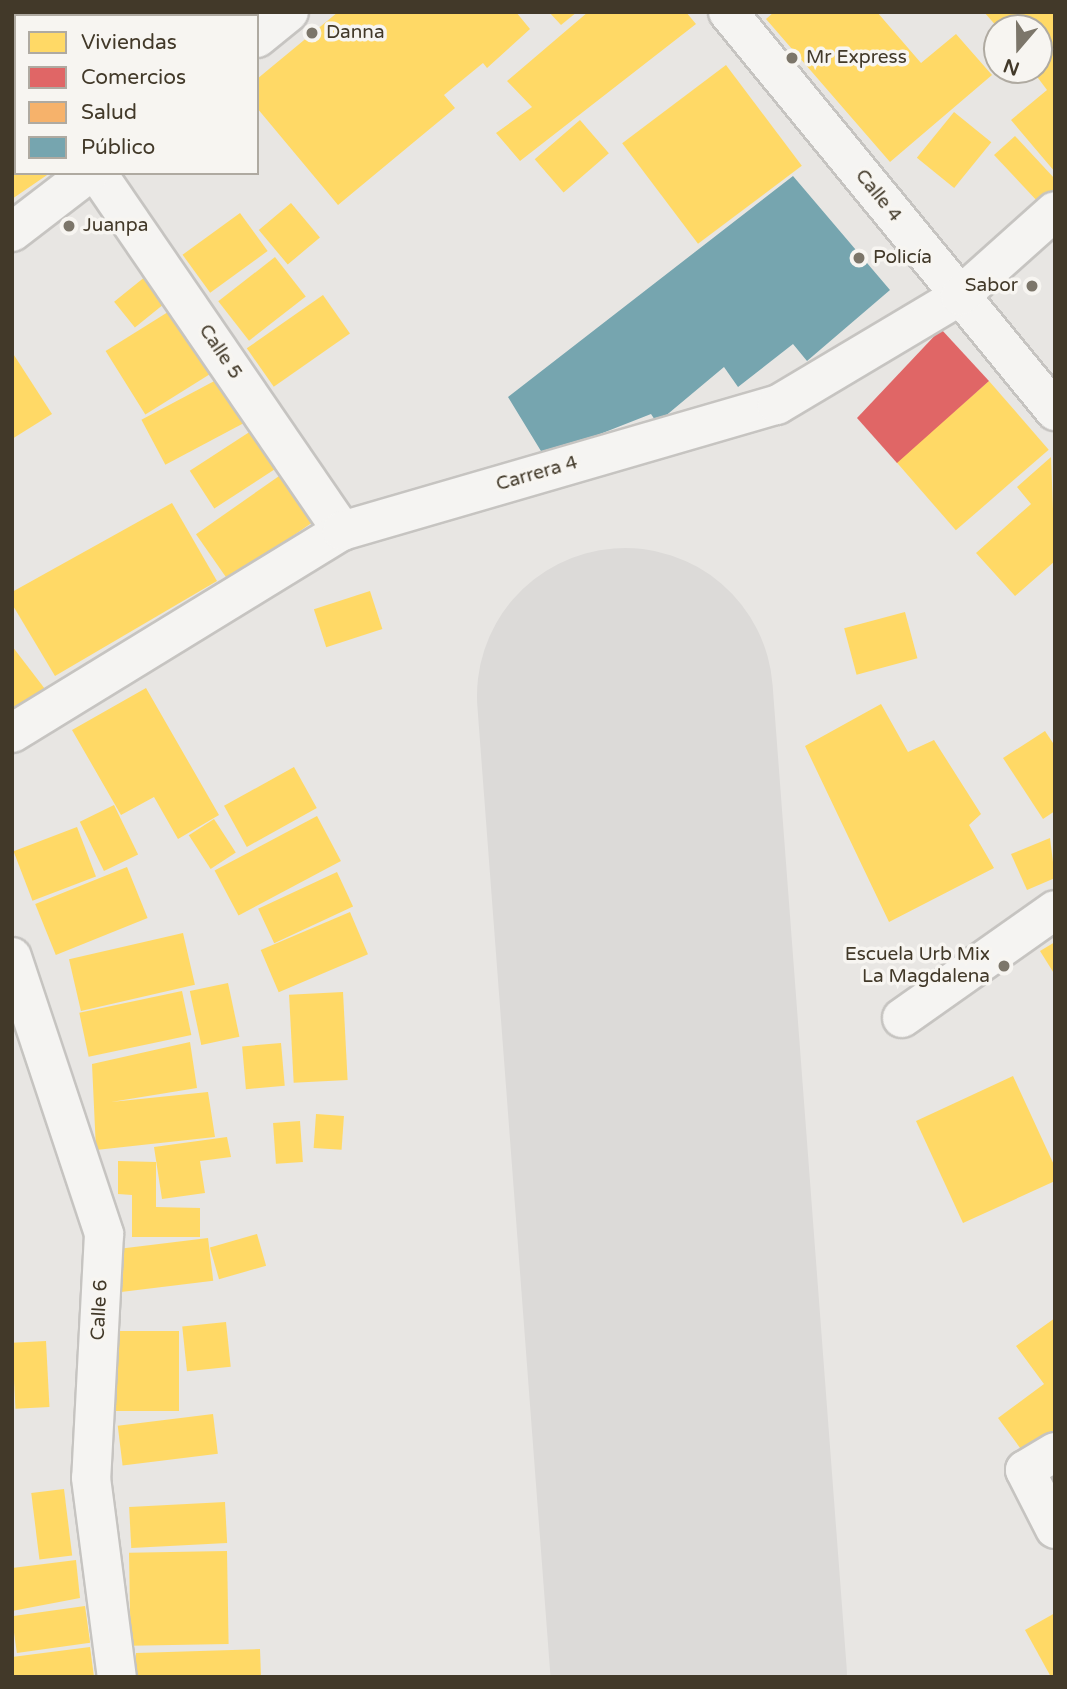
<!DOCTYPE html>
<html>
<head>
<meta charset="utf-8">
<style>
	body { margin:0 }
	#map { position:relative; width:1067px; height:1689px; overflow:hidden; background:#e8e6e3; font-family:"Varela Round",sans-serif }
	div>[style] { position:absolute }
	.homes>* { inset:0; background:#ffd966; transform-origin:0 0 }
	.shops>* { inset:0; background:#e06666 }
	.health>* { inset:0; background:#f6b26b }
	.public>* { inset:0; background:#76a5af }
	.runway>* { height:296px; margin:-148px; padding:0 148px; transform-origin:148px; border-radius:148px; background:#dcdad8 }
	.roads { filter:drop-shadow(2px 0 #c6c4c1) drop-shadow(-2px 0 #c6c4c1) drop-shadow(0 2px #c6c4c1) drop-shadow(0 -2px #c6c4c1) }
	.minor>* { height:38px; margin:-19px; padding:0 19px; transform-origin:19px; border-radius:19px; background:#f5f4f2 }
	.dots>* { width:19px; height:19px; translate:-50% -50%; box-sizing:border-box; border:4px solid #f7f5f1; border-radius:50% }
	span { translate:-50% -50%; white-space:nowrap; text-align:center; line-height:1.15; -webkit-text-stroke:7px #f7f5f1; paint-order:stroke }
	.poi-label { font-size:19px; color:#423929 }
	.left { translate:0 -50%; text-align:left }
	.right { translate:-100% -50%; text-align:right }
	.street-label { font-size:19px; color:#423929 }
	.frame { position:absolute; inset:0; border:14px solid #423929; pointer-events:none }
	.legend { position:absolute; left:14px; top:14px; width:245px; height:161px; box-sizing:border-box; background:#f7f5f1; border:2px solid #afaaa1; margin:0; padding:9px 12px; list-style:none; font-size:21px; color:#423929 }
	.legend li { display:flex; align-items:center; gap:14px; height:35px }
	.legend b { width:35px; border:2px solid #afaaa1 }
	.north { position:absolute; left:983px; top:14px; width:70px; height:70px; box-sizing:border-box; background:#f7f5f1; border:2px solid #afaaa1; border-radius:50%; rotate:200deg; font-size:19px; font-weight:700; line-height:28px; text-align:center; color:#423929 }
	.north::after { content:''; display:block; margin:auto; width:24px; height:32px; background:#7c766a; clip-path:polygon(50% 0,100% 100%,50% 72%,0 100%) }
</style>
</head>
<body>
<div id="map">
	<div class="homes">
		<i style="clip-path:polygon(338px 12px,516px 12px,530px 29px,487px 68px,483px 63px,444px 95px,455px 108px,338px 205px,257px 108px,257px 79px)"></i>
		<i style="clip-path:polygon(549px 12px,577px 12px,561px 25px)"></i>
		<i style="clip-path:polygon(588px 12px,686px 12px,696px 24px,520px 161px,496px 133px,532px 107px,507px 81px)"></i>
		<i style="clip-path:polygon(774px 12px,877px 12px,921px 63px,956px 34px,992px 75px,890px 162px,766px 19px)"></i>
		<i style="clip-path:polygon(984px 12px,1055px 12px,1055px 172px,1011px 120px,1047px 90px,1032px 70px,1039px 70px,1039px 28px,998px 28px)"></i>
		<i style="left:726px;top:65px;width:126px;height:130px;rotate:53deg"></i>
		<i style="clip-path:polygon(12px 94px,16px 99px,12px 134px)"></i>
		<i style="left:954px;top:112px;width:48px;height:59px;rotate:39deg"></i>
		<i style="left:580px;top:120px;width:44px;height:60px;rotate:49deg"></i>
		<i style="clip-path:polygon(1015px 136px,1055px 179px,1055px 188px,1039px 203px,994px 155px)"></i>
		<i style="clip-path:polygon(16px 142px,16px 173px,50px 173px,12px 199px)"></i>
		<i style="left:291px;top:203px;width:45px;height:42px;rotate:50deg"></i>
		<i style="left:240px;top:213px;width:47px;height:71px;rotate:54deg"></i>
		<i style="left:275px;top:257px;width:50px;height:72px;rotate:52deg"></i>
		<i style="left:146px;top:276px;width:33px;height:41px;rotate:51deg"></i>
		<i style="left:323px;top:295px;width:47px;height:93px;rotate:55deg"></i>
		<i style="left:176px;top:307px;width:75px;height:83px;rotate:58deg"></i>
		<i style="clip-path:polygon(12px 352px,52px 414px,12px 439px)"></i>
		<i style="left:220px;top:378px;width:51px;height:89px;rotate:62deg"></i>
		<i style="left:989px;top:381px;width:91px;height:123px;rotate:49deg"></i>
		<i style="left:251px;top:431px;width:45px;height:73px;rotate:57deg"></i>
		<i style="clip-path:polygon(1051px 457px,1055px 561px,1015px 596px,976px 553px,1031px 504px,1017px 487px)"></i>
		<i style="left:282px;top:474px;width:57px;height:105px;rotate:55deg"></i>
		<i style="clip-path:polygon(172px 503px,217px 581px,55px 676px,12px 604px,12px 592px)"></i>
		<i style="left:370px;top:591px;width:40px;height:59px;rotate:72deg"></i>
		<i style="left:905px;top:612px;width:48px;height:63px;rotate:75deg"></i>
		<i style="clip-path:polygon(12px 646px,45px 689px,12px 714px)"></i>
		<i style="clip-path:polygon(146px 688px,219px 815px,178px 839px,154px 797px,121px 815px,72px 730px)"></i>
		<i style="clip-path:polygon(881px 704px,908px 752px,934px 740px,981px 814px,969px 825px,994px 868px,889px 922px,805px 746px)"></i>
		<i style="clip-path:polygon(1045px 731px,1055px 746px,1055px 811px,1043px 819px,1003px 758px)"></i>
		<i style="left:294px;top:767px;width:47px;height:80px;rotate:61deg"></i>
		<i style="left:114px;top:805px;width:55px;height:38px;rotate:64deg"></i>
		<i style="left:317px;top:816px;width:51px;height:116px;rotate:62deg"></i>
		<i style="left:214px;top:819px;width:40px;height:30px;rotate:57deg"></i>
		<i style="left:77px;top:827px;width:53px;height:68px;rotate:69deg"></i>
		<i style="clip-path:polygon(1050px 838px,1055px 878px,1027px 890px,1011px 854px)"></i>
		<i style="left:127px;top:867px;width:55px;height:99px;rotate:68deg"></i>
		<i style="left:337px;top:872px;width:38px;height:87px;rotate:65deg"></i>
		<i style="left:350px;top:912px;width:46px;height:97px;rotate:67deg"></i>
		<i style="left:183px;top:933px;width:53px;height:117px;rotate:77deg"></i>
		<i style="clip-path:polygon(1055px 942px,1055px 975px,1040px 951px)"></i>
		<i style="left:228px;top:983px;width:55px;height:39px;rotate:78deg"></i>
		<i style="left:182px;top:991px;width:45px;height:105px;rotate:78deg"></i>
		<i style="left:343px;top:992px;width:88px;height:54px;rotate:87deg"></i>
		<i style="clip-path:polygon(190px 1042px,197px 1088px,111px 1102px,208px 1092px,215px 1137px,96px 1150px,92px 1064px)"></i>
		<i style="left:281px;top:1043px;width:43px;height:39px;rotate:85deg"></i>
		<i style="clip-path:polygon(1013px 1076px,1055px 1167px,1055px 1181px,963px 1223px,916px 1121px)"></i>
		<i style="left:316px;top:1114px;width:28px;height:34px;rotate:4deg"></i>
		<i style="left:300px;top:1121px;width:41px;height:27px;rotate:86deg"></i>
		<i style="clip-path:polygon(227px 1137px,231px 1157px,200px 1161px,205px 1193px,162px 1199px,154px 1147px)"></i>
		<i style="clip-path:polygon(118px 1161px,156px 1162px,156px 1207px,200px 1208px,200px 1237px,132px 1237px,132px 1195px,118px 1194px)"></i>
		<i style="left:257px;top:1234px;width:33px;height:49px;rotate:74deg"></i>
		<i style="left:208px;top:1238px;width:43px;height:97px;rotate:83deg"></i>
		<i style="clip-path:polygon(1055px 1318px,1055px 1441px,1029px 1460px,998px 1418px,1044px 1384px,1016px 1346px)"></i>
		<i style="left:226px;top:1322px;width:45px;height:44px;rotate:84deg"></i>
		<i style="left:115px;top:1331px;width:64px;height:80px"></i>
		<i style="left:46px;top:1341px;width:66px;height:34px;rotate:87deg"></i>
		<i style="left:213px;top:1414px;width:40px;height:96px;rotate:83deg"></i>
		<i style="left:64px;top:1489px;width:67px;height:33px;rotate:83deg"></i>
		<i style="left:225px;top:1502px;width:41px;height:96px;rotate:87deg"></i>
		<i style="left:227px;top:1551px;width:93px;height:98px;rotate:89deg"></i>
		<i style="clip-path:polygon(76px 1560px,80px 1598px,12px 1611px,12px 1568px)"></i>
		<i style="left:85px;top:1606px;width:37px;height:74px;rotate:82deg"></i>
		<i style="clip-path:polygon(1055px 1613px,1055px 1677px,1051px 1677px,1025px 1630px)"></i>
		<i style="clip-path:polygon(90px 1647px,94px 1677px,12px 1677px,12px 1657px)"></i>
		<i style="clip-path:polygon(260px 1649px,261px 1677px,136px 1677px,136px 1653px)"></i>
	</div>
	<div class="shops">
		<i style="clip-path:polygon(941px 329px,989px 381px,897px 463px,857px 418px)"></i>
	</div>
	<div class="health">
		<i style="clip-path:polygon(174px 12px,259px 12px,255px 16px)"></i>
	</div>
	<div class="public">
		<i style="clip-path:polygon(793px 176px,890px 290px,807px 361px,793px 344px,738px 387px,724px 367px,657px 423px,651px 414px,544px 456px,508px 397px)"></i>
	</div>
	<div class="runway">
		<i style="left:625px;top:696px;width:984px;rotate:85.69deg"></i>
	</div>
	<div class="roads">
		<div class="minor">
			<i style="left:728px;top:12px;width:516px;rotate:50.66deg"></i>
			<i style="left:257px;top:38px;width:41px;rotate:-39.1deg"></i>
			<i style="left:12px;top:60px;width:6px;rotate:51deg"></i>
			<i style="left:97px;top:173px;width:434px;rotate:55.6deg"></i>
			<i style="left:12px;top:232px;width:97px;rotate:-37.5deg"></i>
			<i style="left:12px;top:733px;width:387px;rotate:-31.5deg"></i>
			<i style="left:342px;top:531px;width:453px;rotate:-16.2deg"></i>
			<i style="left:777px;top:405px;width:213px;rotate:-30.8deg"></i>
			<i style="left:960px;top:296px;width:127px;rotate:-41.8deg"></i>
			<i style="left:12px;top:957px;width:292px;rotate:71.6deg"></i>
			<i style="left:104px;top:1234px;width:244px;rotate:93deg"></i>
			<i style="left:91px;top:1478px;width:201px;rotate:82.6deg"></i>
			<i style="left:902px;top:1018px;width:187px;rotate:-35.2deg"></i>
			<i style="left:1055px;top:1452px;width:35px;rotate:149deg"></i>
			<i style="left:1025px;top:1470px;width:66px;rotate:63deg"></i>
		</div>
	</div>
	<div class="dots">
		<i style="left:312px;top:33px;background:#7c766a"></i>
		<i style="left:792px;top:58px;background:#7c766a"></i>
		<i style="left:69px;top:226px;background:#7c766a"></i>
		<i style="left:859px;top:258px;background:#7c766a"></i>
		<i style="left:1032px;top:286px;background:#7c766a"></i>
		<i style="left:1004px;top:966px;background:#7c766a"></i>
	</div>
	<div class="poi-label">
		<span class="left" style="left:326px;top:33px">Danna</span>
		<span class="left" style="left:806px;top:58px">Mr Express</span>
		<span class="left" style="left:83px;top:226px">Juanpa</span>
		<span class="left" style="left:873px;top:258px">Policía</span>
		<span class="right" style="left:1018px;top:286px">Sabor</span>
		<span class="right" style="left:990px;top:966px">Escuela Urb Mix<br>La Magdalena</span>
	</div>
	<div class="street-label">
		<span style="left:878px;top:196px;rotate:51deg">Calle 4</span>
		<span style="left:220px;top:352px;rotate:56deg">Calle 5</span>
		<span style="left:537px;top:474px;rotate:-16deg">Carrera 4</span>
		<span style="left:100px;top:1310px;rotate:-87deg">Calle 6</span>
	</div>
	<div class="frame"></div>
	<ul class="legend">
	<li><b style="height:19px;background:#ffd966"></b>Viviendas</li>
	<li><b style="height:19px;background:#e06666"></b>Comercios</li>
	<li><b style="height:19px;background:#f6b26b"></b>Salud</li>
	<li><b style="height:19px;background:#76a5af"></b>Público</li>
	</ul>
	<div class="north">N</div>
</div>
</body>
</html>
